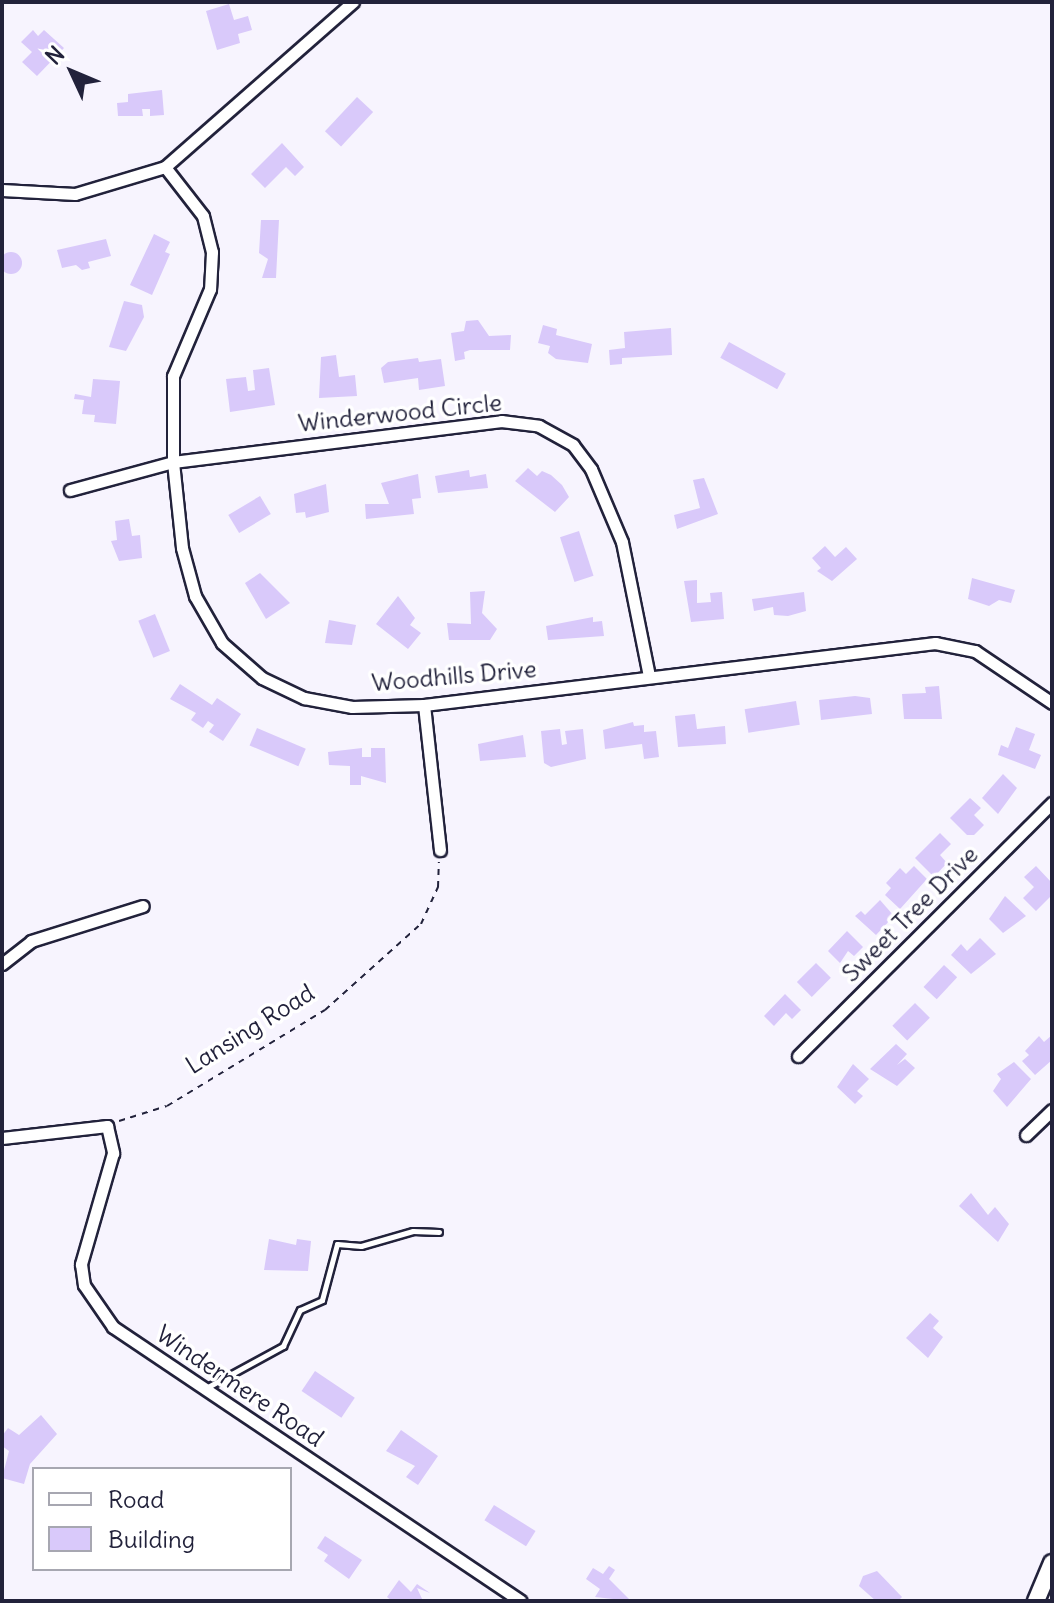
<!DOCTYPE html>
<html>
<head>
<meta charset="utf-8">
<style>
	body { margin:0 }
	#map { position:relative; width:1054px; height:1603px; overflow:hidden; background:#f7f4fe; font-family:Delius,sans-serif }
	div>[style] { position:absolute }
	.building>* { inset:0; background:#d9c9fa; transform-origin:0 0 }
	.round { border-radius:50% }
	.path>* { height:2px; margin-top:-1px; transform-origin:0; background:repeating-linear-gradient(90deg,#22223b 0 6px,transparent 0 12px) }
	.roads { filter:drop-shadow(2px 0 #22223b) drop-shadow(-2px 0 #22223b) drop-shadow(0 2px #22223b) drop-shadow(0 -2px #22223b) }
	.lane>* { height:5px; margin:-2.5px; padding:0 2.5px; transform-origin:2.5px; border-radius:2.5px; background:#fff }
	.street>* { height:11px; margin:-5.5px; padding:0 5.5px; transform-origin:5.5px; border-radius:5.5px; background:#fff }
	.secondary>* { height:16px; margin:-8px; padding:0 8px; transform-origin:8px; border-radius:8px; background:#fff }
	span { translate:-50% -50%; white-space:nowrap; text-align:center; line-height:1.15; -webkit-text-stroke:7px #fff; paint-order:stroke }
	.street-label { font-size:24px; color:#22223b }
	.frame { position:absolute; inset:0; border:4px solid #22223b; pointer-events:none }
	.legend { position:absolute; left:32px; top:1467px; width:260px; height:104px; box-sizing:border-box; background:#fff; border:2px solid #a7a7b1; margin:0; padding:10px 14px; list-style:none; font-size:24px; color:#22223b }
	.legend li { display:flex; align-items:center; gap:16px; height:40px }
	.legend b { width:40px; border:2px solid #a7a7b1 }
	.north { position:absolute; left:32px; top:32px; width:80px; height:80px; -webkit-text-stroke:6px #fff; paint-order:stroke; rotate:314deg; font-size:22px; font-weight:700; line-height:32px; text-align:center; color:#22223b }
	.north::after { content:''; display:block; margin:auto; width:28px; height:36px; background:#22223b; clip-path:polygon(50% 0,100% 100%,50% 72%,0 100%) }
</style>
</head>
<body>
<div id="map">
	<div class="building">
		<i style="clip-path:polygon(229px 4px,234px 20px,248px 16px,252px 30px,238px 34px,240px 43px,217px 50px,206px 11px)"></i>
		<i style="clip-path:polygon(33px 30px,38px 36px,44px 30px,64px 48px,37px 76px,22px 62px,32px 52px,21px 42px)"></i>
		<i style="clip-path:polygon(162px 90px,164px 115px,150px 116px,150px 109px,142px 109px,143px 116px,118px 116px,117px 103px,128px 102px,128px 94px)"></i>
		<i style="left:357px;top:97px;width:22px;height:47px;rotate:43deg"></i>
		<i style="clip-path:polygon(282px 143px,304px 167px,295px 176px,286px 167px,265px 188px,251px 174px)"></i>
		<i style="clip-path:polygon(261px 220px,279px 220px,276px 278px,262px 278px,268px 259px,259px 253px)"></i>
		<i style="clip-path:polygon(154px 234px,170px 242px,165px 252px,170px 254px,152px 295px,130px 285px)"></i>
		<i style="clip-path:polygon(106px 239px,111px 256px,88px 262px,90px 268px,82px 270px,76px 265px,62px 268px,57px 250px)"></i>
		<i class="round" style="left:0;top:252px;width:22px;height:22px"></i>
		<i style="clip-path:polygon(124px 301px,142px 305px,144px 317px,126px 351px,109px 347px)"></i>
		<i style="clip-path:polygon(478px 320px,489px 336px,511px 335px,510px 350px,470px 350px,464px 352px,465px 359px,455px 361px,451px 333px,464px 331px,466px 321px)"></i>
		<i style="clip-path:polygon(543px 325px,557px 329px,556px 335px,592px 344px,588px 363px,556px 359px,548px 353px,550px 346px,538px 343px)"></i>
		<i style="clip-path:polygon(671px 328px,672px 355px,622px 358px,622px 364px,610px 365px,609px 350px,625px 348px,624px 332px)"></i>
		<i style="left:729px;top:342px;width:65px;height:18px;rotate:29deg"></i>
		<i style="clip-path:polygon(336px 355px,339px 377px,355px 375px,357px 396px,319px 398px,321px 357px)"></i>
		<i style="clip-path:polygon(418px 358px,419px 362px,441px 359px,445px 386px,419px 390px,418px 378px,384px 383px,381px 368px,388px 362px)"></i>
		<i style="clip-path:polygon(269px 368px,275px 405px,230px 412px,226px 379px,246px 377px,248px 391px,255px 390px,253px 370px)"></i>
		<i style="clip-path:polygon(93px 379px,120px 381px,116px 424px,94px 422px,95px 415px,82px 414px,84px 400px,74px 399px,75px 394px,91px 397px)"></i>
		<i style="clip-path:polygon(528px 468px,537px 476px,542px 471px,551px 475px,562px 485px,569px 497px,555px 512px,515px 481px)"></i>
		<i style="clip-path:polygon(469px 470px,470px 477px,486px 474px,488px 488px,438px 493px,435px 476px)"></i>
		<i style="clip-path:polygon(418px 474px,421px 498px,412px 499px,414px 514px,366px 519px,365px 504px,389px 504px,381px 483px)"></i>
		<i style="clip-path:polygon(704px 478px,718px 514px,677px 529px,674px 515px,700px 508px,693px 480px)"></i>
		<i style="clip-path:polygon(326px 484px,329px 512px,306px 518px,305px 512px,296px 513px,294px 494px)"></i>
		<i style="left:260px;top:496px;width:21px;height:37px;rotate:59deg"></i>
		<i style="clip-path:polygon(129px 519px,132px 536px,140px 535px,142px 558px,119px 561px,111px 541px,117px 540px,115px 521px)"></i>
		<i style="left:579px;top:531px;width:47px;height:20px;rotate:72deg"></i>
		<i style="clip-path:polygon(825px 546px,835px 557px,846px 547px,857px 559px,832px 581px,817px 571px,821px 568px,812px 558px)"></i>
		<i style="clip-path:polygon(260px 573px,290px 603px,266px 619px,245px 583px)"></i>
		<i style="clip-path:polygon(972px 578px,1015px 590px,1011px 603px,999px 600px,989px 606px,968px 599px)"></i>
		<i style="clip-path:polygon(697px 580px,697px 603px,711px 602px,710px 593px,722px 592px,724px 619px,691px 622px,684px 581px)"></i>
		<i style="clip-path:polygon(485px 591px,482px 613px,497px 629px,490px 640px,449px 640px,447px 623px,471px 624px,470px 592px)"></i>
		<i style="clip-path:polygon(804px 592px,806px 611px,788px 616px,774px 615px,773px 607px,754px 611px,752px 599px)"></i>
		<i style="clip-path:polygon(398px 596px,415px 618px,410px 625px,421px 633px,408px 649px,376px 624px)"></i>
		<i style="left:155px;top:614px;width:40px;height:18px;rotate:68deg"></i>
		<i style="clip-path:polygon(593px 617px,593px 622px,602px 621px,604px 636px,548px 640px,546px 626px)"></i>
		<i style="clip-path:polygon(329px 620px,356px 625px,352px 645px,325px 643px)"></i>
		<i style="clip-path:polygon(180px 684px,212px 705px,217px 698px,241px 714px,223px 741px,209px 732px,214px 725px,208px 721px,203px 728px,191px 720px,196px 713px,170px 699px)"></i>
		<i style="clip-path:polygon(939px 686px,942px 719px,904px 719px,902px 694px,926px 693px,925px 687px)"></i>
		<i style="clip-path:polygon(855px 696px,870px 698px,872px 714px,821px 720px,819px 700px)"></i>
		<i style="left:796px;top:701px;width:24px;height:52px;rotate:81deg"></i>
		<i style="clip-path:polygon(695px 714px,697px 729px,725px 726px,726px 744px,678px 747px,675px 716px)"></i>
		<i style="clip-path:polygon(633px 722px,634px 726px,644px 725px,644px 732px,656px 731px,659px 757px,644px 759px,642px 744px,605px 749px,603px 730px)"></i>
		<i style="clip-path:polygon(1016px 727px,1035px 734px,1029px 750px,1041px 755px,1035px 769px,998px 755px,1001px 745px,1008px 748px)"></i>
		<i style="left:257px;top:728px;width:53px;height:19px;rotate:23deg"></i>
		<i style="clip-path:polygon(560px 729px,562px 745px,567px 744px,565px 731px,583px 729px,586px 759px,551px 767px,544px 763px,541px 731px)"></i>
		<i style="clip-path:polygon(523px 735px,526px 757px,480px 761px,478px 744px)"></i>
		<i style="clip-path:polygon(362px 748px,362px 757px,371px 757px,371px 748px,385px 748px,386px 783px,361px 776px,361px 785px,350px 785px,350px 766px,329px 765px,328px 752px)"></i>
		<i style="clip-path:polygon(1003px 774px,1017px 788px,998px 814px,982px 798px)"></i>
		<i style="clip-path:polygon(970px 798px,981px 808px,974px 815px,984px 825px,974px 835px,967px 835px,950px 818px)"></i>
		<i style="clip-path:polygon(940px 833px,951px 844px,940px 855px,947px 863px,934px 877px,915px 858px)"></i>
		<i style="clip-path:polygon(914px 866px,927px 879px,900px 909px,885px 895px,891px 888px,886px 883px,900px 868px,906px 874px)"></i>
		<i style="clip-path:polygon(1036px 866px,1052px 883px,1052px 895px,1036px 911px,1023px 898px,1034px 887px,1024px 877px)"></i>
		<i style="clip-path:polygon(1005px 896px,1026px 916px,1003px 933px,989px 919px)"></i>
		<i style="clip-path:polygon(880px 900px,894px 916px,876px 935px,855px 916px,861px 911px,865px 915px)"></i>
		<i style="clip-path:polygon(847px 931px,863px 947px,854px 956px,848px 951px,840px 963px,828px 951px)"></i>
		<i style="clip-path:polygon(980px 938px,996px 954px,971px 974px,951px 955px,961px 944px,967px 951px)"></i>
		<i style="left:816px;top:963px;width:21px;height:27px;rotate:45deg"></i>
		<i style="left:944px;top:965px;width:18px;height:30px;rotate:43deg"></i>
		<i style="clip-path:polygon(785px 994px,801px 1010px,792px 1019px,786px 1013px,774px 1026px,764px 1016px)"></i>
		<i style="left:915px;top:1003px;width:21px;height:32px;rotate:45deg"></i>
		<i style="clip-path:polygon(1052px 1035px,1052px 1060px,1035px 1075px,1022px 1061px,1029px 1055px,1025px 1051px,1039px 1036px,1044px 1042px)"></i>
		<i style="clip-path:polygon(896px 1044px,907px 1054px,897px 1065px,905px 1059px,915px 1068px,897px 1086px,870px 1069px)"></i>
		<i style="clip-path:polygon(1014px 1062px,1031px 1079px,1007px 1107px,993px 1091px,1001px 1079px,997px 1074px)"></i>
		<i style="clip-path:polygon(853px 1064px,869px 1079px,857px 1091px,863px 1096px,855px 1104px,837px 1087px)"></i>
		<i style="clip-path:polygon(971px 1193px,988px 1215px,995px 1207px,1009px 1224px,998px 1242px,959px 1206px)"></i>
		<i style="clip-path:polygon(269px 1239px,296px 1245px,297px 1239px,311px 1241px,308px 1271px,264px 1270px)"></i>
		<i style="clip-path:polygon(930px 1313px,939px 1321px,933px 1328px,943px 1337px,928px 1358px,906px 1338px)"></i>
		<i style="left:315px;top:1371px;width:48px;height:24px;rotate:34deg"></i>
		<i style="clip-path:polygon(41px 1415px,57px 1434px,30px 1464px,24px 1484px,2px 1478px,9px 1451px,2px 1446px,2px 1436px,8px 1428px,19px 1435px)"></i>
		<i style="clip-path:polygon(401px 1430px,438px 1456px,418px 1485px,406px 1477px,415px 1466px,386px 1451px)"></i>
		<i style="left:494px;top:1505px;width:49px;height:18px;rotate:32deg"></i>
		<i style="clip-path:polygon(325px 1536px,362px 1560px,349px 1579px,324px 1561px,328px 1555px,317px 1548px)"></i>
		<i style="clip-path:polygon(609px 1566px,615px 1570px,609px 1579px,631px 1601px,595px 1597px,600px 1589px,586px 1579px,593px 1568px,603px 1574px)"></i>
		<i style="clip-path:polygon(877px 1571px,902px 1597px,898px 1601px,876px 1601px,859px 1586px,863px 1576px)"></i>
		<i style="clip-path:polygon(399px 1580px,411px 1592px,417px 1584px,430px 1593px,417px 1588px,423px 1601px,392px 1601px,387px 1597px)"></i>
	</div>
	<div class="path">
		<i style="left:119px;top:1121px;width:50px;rotate:-17.4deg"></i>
		<i style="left:167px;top:1106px;width:185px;rotate:-31.3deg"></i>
		<i style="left:325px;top:1010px;width:129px;rotate:-41.9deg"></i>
		<i style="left:421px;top:924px;width:41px;rotate:-65.3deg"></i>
		<i style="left:438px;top:887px;width:25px;rotate:-88deg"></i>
	</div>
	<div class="roads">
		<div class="lane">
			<i style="left:206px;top:1388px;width:88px;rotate:-28.6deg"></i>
			<i style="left:283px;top:1346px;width:40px;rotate:-65deg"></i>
			<i style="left:300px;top:1310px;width:24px;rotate:-24deg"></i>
			<i style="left:322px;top:1300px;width:58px;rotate:-75deg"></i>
			<i style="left:337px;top:1244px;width:24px;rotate:5deg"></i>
			<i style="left:361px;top:1246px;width:54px;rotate:-16.1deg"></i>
			<i style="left:413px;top:1231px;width:26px;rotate:2deg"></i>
		</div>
		<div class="street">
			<i style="left:165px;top:167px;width:62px;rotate:52.2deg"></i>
			<i style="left:203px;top:216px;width:37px;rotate:76deg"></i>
			<i style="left:212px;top:252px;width:37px;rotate:93deg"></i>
			<i style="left:210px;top:289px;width:95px;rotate:113deg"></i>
			<i style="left:173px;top:376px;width:86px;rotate:90deg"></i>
			<i style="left:173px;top:462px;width:86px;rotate:84deg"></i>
			<i style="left:182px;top:548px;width:50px;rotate:74.8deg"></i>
			<i style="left:195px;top:596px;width:54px;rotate:60.1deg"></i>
			<i style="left:222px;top:643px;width:53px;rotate:41.2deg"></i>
			<i style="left:262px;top:678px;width:47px;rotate:25.5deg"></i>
			<i style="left:304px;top:698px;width:49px;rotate:10.6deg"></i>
			<i style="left:352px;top:707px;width:72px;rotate:-1.6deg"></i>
			<i style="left:424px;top:705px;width:515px;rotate:-6.92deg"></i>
			<i style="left:935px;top:643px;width:41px;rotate:11.3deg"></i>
			<i style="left:975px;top:651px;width:93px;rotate:34deg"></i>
			<i style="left:2px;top:190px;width:73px;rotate:3.1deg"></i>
			<i style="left:75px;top:194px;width:94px;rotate:-16.7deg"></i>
			<i style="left:165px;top:167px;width:250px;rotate:-41.3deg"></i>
			<i style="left:70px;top:490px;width:107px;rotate:-15.2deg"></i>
			<i style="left:173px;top:462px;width:331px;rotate:-7.1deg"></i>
			<i style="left:501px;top:421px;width:38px;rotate:7deg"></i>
			<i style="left:539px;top:426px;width:39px;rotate:29deg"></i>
			<i style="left:573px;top:445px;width:30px;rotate:53deg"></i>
			<i style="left:591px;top:469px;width:79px;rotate:67deg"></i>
			<i style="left:622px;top:542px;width:137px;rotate:78.6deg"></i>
			<i style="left:424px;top:705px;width:146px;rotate:83.7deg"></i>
			<i style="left:2px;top:964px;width:37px;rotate:-38deg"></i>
			<i style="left:31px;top:941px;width:117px;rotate:-17.4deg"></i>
			<i style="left:798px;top:1056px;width:359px;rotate:-44.9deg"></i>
			<i style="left:1026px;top:1135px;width:36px;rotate:-44deg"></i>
			<i style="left:2px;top:1138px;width:106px;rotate:-6.5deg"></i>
			<i style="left:107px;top:1126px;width:28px;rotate:77deg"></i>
			<i style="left:113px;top:1153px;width:116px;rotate:106.1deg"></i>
			<i style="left:81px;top:1264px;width:21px;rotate:82deg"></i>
			<i style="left:84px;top:1285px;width:51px;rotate:55.4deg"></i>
			<i style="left:113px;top:1327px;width:491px;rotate:33.9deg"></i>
		</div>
		<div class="secondary">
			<i style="left:1036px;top:1601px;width:41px;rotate:-67.2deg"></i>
		</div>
	</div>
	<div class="street-label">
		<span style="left:400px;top:413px;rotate:-6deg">Winderwood Circle</span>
		<span style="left:454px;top:676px;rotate:-5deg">Woodhills Drive</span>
		<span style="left:910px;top:914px;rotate:-45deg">Sweet Tree Drive</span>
		<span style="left:250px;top:1029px;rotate:-32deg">Lansing Road</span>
		<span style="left:240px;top:1386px;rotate:34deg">Windermere Road</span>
	</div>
	<div class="frame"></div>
	<ul class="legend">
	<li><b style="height:10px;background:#fff"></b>Road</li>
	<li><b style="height:22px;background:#d9c9fa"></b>Building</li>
	</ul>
	<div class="north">N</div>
</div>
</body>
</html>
